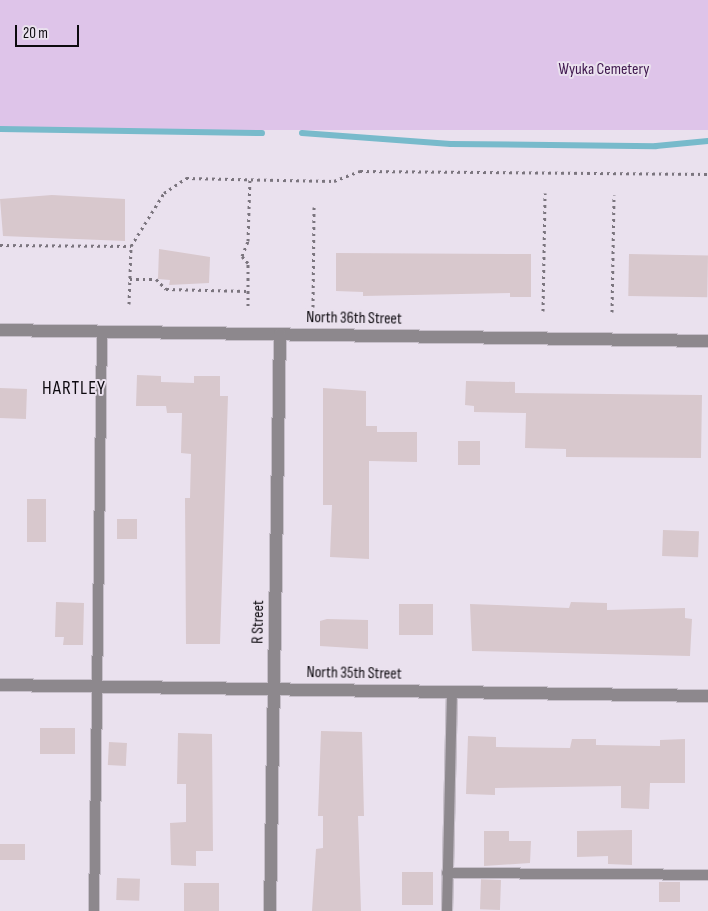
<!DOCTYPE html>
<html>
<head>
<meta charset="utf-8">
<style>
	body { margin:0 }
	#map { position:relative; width:708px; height:911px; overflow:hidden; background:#eae1ee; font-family:"Sofia Sans Condensed",sans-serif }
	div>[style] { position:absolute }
	.green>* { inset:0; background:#dec4e9; transform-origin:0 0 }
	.stream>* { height:6px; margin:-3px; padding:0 3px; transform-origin:3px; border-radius:3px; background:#78bacb }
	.building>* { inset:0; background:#d8c8cd; transform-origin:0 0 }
	.path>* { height:3px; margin-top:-1.5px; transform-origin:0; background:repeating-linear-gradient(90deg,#7b757e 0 2.5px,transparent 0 6.5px) }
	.roads { filter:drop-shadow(1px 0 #c7bfca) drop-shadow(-1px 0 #c7bfca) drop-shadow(0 1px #c7bfca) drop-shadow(0 -1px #c7bfca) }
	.lane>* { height:10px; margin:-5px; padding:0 5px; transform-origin:5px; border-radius:5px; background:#8d888d }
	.street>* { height:12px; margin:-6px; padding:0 6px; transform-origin:6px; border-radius:6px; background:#8d888d }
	span { translate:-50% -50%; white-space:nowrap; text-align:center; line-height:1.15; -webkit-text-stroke:4px #eae1ee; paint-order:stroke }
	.park-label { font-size:16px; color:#3f184e }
	.street-label { font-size:16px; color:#0d0a0f }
	.quarter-label { font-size:19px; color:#0d0a0f; letter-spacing:1px }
	.scale { position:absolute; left:15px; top:25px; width:64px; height:22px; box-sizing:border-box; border:2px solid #0d0a0f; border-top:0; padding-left:6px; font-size:15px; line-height:18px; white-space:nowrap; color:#0d0a0f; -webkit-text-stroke:4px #eae1ee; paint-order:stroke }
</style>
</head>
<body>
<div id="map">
	<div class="green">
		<i style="left:0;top:0;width:708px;height:130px"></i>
	</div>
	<div class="stream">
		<i style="left:0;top:129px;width:262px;rotate:0.9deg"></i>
		<i style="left:302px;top:133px;width:149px;rotate:4.2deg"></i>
		<i style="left:451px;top:144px;width:205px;rotate:0.6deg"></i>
		<i style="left:656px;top:146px;width:52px;rotate:-5.5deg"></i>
	</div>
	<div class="building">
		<i style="clip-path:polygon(52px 195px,125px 199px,125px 241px,3px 236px,0 199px)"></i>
		<i style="clip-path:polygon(159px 249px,210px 257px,209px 283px,169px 285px,170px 280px,158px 279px)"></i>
		<i style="clip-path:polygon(336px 253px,531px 254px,531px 297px,510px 297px,510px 293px,363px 296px,363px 292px,336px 291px)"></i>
		<i style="left:629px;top:254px;width:79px;height:42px;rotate:1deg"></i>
		<i style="clip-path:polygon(137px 375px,161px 376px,161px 382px,194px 383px,194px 376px,220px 376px,220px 396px,228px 396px,220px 644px,186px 644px,185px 498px,190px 498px,191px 454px,181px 453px,182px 413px,167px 413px,166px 406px,136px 406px)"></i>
		<i style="clip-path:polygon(466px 381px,515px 382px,515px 393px,702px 395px,701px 458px,566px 457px,566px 449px,525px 448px,526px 413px,474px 412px,474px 406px,465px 405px)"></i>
		<i style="left:0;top:388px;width:27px;height:30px;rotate:2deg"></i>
		<i style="clip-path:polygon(323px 388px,366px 391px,366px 426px,377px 426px,377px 432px,417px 432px,417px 462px,369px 461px,369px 559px,330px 557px,332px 505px,323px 505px)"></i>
		<i style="left:458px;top:441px;width:22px;height:24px"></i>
		<i style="left:27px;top:499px;width:19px;height:43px"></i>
		<i style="left:117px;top:519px;width:20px;height:20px"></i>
		<i style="left:663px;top:530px;width:36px;height:26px;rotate:2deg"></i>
		<i style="clip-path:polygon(56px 602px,84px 603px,83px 645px,63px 645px,64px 637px,55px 637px)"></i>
		<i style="clip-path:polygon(571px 602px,607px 603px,607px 610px,685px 608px,685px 618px,692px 619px,690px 656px,472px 651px,470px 604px,569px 608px)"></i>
		<i style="left:399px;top:604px;width:34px;height:31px"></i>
		<i style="clip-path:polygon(327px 619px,368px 620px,368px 649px,320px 646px,320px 621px)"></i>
		<i style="left:40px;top:728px;width:35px;height:26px"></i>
		<i style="clip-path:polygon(321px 731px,362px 732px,364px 816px,358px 816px,361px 911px,312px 911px,316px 849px,323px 848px,323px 816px,318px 816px)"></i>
		<i style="clip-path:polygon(178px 733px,212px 734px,213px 851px,196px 851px,196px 866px,171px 865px,170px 823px,186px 822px,186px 784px,177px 784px)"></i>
		<i style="clip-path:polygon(468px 736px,496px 737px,496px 747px,570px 748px,572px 739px,596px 739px,596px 745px,660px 746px,660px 740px,685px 739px,685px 783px,650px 783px,649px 809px,621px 808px,621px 786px,495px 788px,495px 795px,466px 794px)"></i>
		<i style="left:109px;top:742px;width:18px;height:23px;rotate:3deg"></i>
		<i style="clip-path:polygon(632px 830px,632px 865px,608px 864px,608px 856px,577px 857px,577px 831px)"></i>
		<i style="clip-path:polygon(484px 831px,509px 831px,509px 841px,531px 841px,530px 863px,484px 866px)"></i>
		<i style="left:0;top:844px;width:25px;height:16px"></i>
		<i style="left:402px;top:872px;width:31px;height:33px"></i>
		<i style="left:117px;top:878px;width:23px;height:22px;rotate:2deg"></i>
		<i style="left:501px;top:880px;width:30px;height:20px;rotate:92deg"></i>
		<i style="left:659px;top:882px;width:21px;height:20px"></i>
		<i style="left:184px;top:883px;width:35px;height:28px"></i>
	</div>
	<div class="path">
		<i style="left:0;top:245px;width:131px;rotate:0.4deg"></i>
		<i style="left:131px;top:246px;width:62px;rotate:-58.1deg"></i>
		<i style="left:164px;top:193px;width:27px;rotate:-34deg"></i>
		<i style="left:186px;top:178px;width:148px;rotate:1.2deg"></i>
		<i style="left:334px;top:181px;width:28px;rotate:-21deg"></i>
		<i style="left:360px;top:171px;width:348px;rotate:0.5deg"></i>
		<i style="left:130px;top:279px;width:26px"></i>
		<i style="left:156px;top:279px;width:14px;rotate:45deg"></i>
		<i style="left:166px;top:289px;width:81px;rotate:1.4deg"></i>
		<i style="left:129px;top:304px;width:58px;rotate:-88deg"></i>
		<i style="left:248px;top:306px;width:43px;rotate:-90deg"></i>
		<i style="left:248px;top:263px;width:9px;rotate:-131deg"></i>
		<i style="left:242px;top:256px;width:16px;rotate:-68deg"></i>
		<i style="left:248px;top:241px;width:63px;rotate:-88.2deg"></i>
		<i style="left:313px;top:307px;width:100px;rotate:-89.4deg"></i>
		<i style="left:543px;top:311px;width:118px;rotate:-89deg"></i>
		<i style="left:612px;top:312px;width:117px;rotate:-89deg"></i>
	</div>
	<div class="roads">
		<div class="lane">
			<i style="left:447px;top:873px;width:261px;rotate:0.4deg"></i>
			<i style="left:94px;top:911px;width:580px;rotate:-89.21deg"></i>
			<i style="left:447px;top:911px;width:219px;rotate:-88.7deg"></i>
		</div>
		<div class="street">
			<i style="left:0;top:330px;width:708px;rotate:0.89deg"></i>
			<i style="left:0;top:685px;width:708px;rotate:0.89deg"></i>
			<i style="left:270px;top:911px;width:577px;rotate:-89.01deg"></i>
		</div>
	</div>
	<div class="park-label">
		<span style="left:604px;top:70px">Wyuka Cemetery</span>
	</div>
	<div class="street-label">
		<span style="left:354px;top:319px;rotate:1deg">North 36th Street</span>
		<span style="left:259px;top:622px;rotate:-89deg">R Street</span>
		<span style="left:354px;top:674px;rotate:1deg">North 35th Street</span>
	</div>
	<div class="quarter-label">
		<span style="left:74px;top:389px">HARTLEY</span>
	</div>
	<div class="scale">20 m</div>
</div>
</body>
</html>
